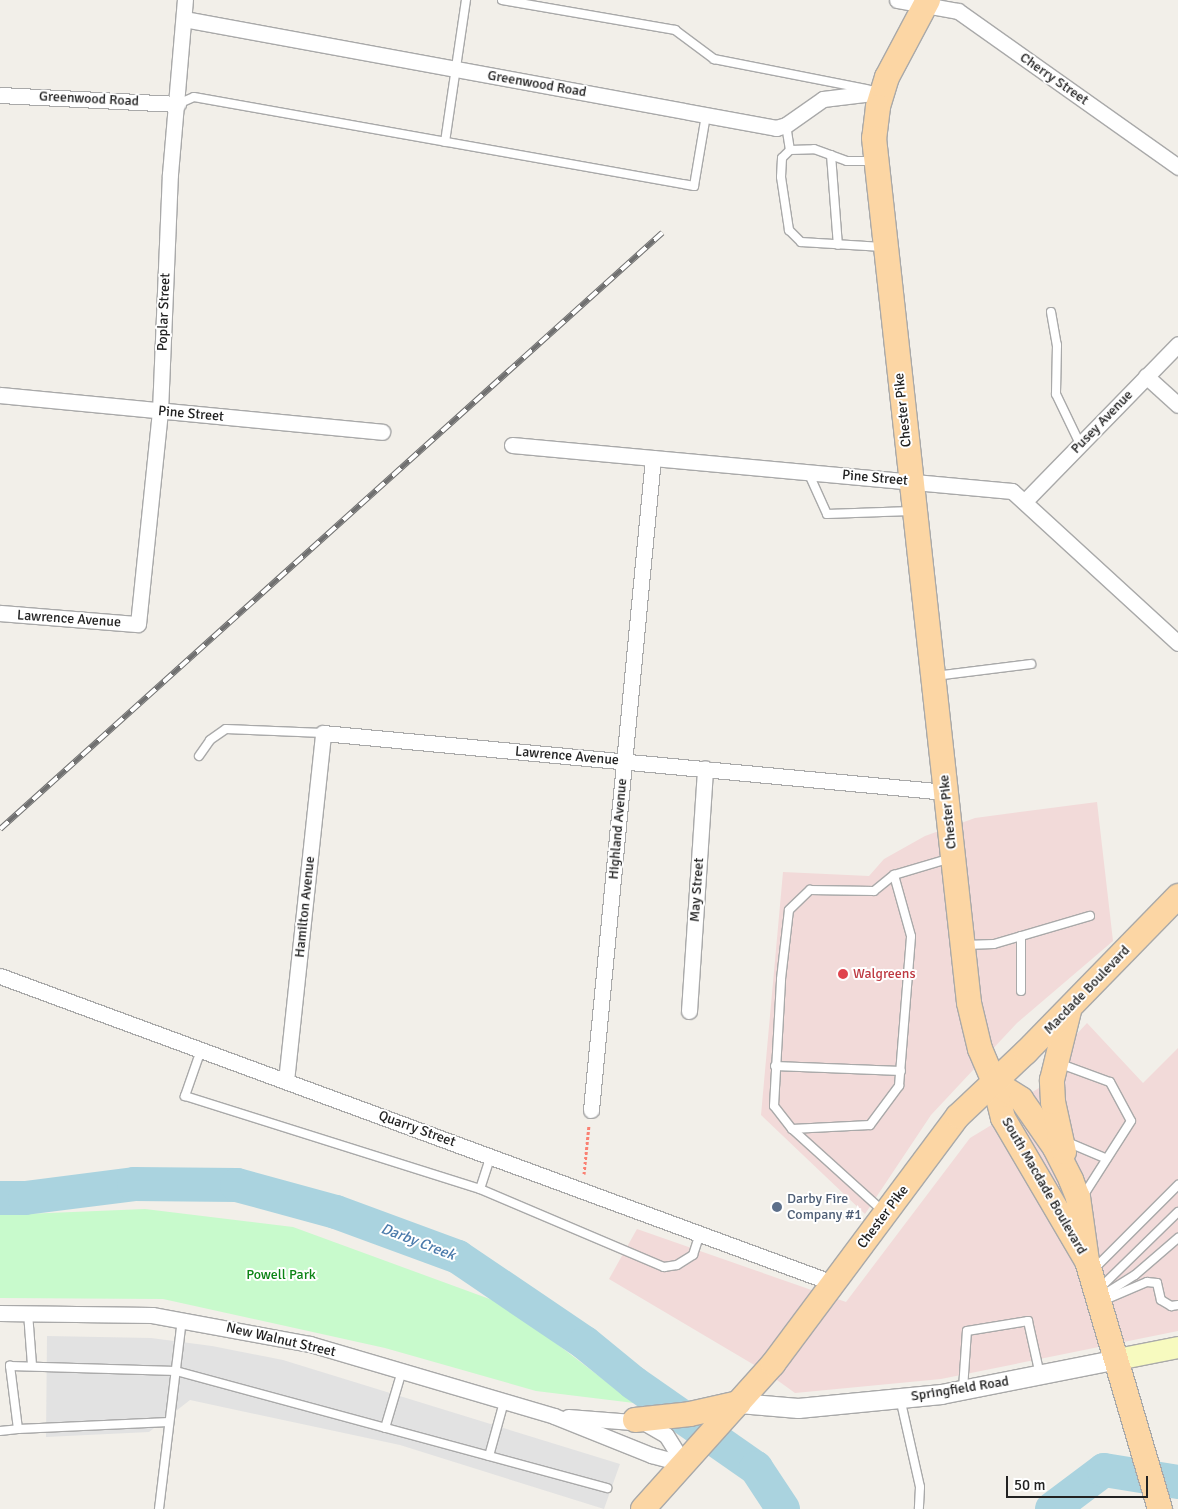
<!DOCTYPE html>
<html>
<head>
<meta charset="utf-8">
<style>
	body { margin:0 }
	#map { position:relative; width:1178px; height:1509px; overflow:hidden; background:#f2efe9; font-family:Signika,sans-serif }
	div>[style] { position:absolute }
	.commercial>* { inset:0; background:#f2dad9 }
	.park>* { inset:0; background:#c8facc }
	.parking>* { inset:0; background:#e2e2e2 }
	.river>* { height:34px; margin:-17px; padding:0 17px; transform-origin:17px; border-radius:17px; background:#aad3df }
	.path>* { height:3px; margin-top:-1.5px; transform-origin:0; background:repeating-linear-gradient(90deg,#fa8072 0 2.5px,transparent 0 5px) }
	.roads { filter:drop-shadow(1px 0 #a9a9a9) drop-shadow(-1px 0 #a9a9a9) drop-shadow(0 1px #a9a9a9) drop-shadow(0 -1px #a9a9a9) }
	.service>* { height:8px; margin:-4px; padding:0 4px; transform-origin:4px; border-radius:4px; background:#fff }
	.minor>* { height:15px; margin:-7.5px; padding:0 7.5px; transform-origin:7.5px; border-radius:7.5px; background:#fff }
	.tertiary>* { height:19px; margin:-9.5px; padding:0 9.5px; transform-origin:9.5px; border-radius:9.5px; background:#fff }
	.secondary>* { height:21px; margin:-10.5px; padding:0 10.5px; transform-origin:10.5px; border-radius:10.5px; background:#f7fabf }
	.primary>* { height:24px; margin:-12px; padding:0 12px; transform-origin:12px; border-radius:12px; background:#fcd6a4 }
	.rail>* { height:5.5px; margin-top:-2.75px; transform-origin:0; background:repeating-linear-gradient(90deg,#fff 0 11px,#707070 0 22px); box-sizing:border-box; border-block:1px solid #707070 }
	.dots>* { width:14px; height:14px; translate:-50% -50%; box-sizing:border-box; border:2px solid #fff; border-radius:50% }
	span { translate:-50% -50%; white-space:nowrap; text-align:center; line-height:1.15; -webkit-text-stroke:4px #fff; paint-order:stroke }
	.street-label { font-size:14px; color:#222 }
	.health-label { font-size:14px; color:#be3a42 }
	.left { translate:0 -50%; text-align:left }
	.service-label { font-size:14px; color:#4e5e75 }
	.park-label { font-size:14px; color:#0c8416 }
	.water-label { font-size:15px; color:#4a7aab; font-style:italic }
	.scale { position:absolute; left:1006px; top:1476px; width:142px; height:22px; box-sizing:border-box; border:2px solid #222; border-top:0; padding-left:6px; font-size:15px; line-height:18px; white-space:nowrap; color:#222; -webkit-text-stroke:4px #fff; paint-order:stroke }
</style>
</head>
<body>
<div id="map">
	<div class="commercial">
		<i style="clip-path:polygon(1097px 802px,1113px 941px,1017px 1023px,931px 1115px,865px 1214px,761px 1115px,783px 872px,869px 876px,884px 859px,925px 836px,975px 818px)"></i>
		<i style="clip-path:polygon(1087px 1023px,1143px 1083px,1178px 1048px,1178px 1331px,941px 1379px,795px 1393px,766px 1372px,609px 1279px,637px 1229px,846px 1302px,970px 1138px,1003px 1118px,1021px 1099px,1052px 1080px,1074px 1037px)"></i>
	</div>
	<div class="park">
		<i style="clip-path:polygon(145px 1209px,293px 1227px,506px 1305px,634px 1403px,536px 1391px,385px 1348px,163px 1299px,0 1298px,0 1215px)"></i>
	</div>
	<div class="parking">
		<i style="clip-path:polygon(47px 1336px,151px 1338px,212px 1346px,283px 1360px,620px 1464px,604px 1509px,400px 1445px,190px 1400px,149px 1432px,46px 1437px)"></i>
	</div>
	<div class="river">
		<i style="left:0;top:1198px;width:25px"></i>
		<i style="left:25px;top:1198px;width:110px;rotate:-7.3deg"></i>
		<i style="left:134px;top:1184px;width:103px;rotate:0.6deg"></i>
		<i style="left:237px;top:1185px;width:103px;rotate:15.3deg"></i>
		<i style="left:336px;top:1212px;width:130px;rotate:20.2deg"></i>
		<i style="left:458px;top:1257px;width:153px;rotate:34.1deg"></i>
		<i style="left:585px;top:1343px;width:63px;rotate:39.2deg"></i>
		<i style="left:634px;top:1383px;width:149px;rotate:34.9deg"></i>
		<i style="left:756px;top:1468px;width:49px;rotate:56.6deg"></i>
		<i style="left:1052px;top:1509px;width:65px;rotate:-36.9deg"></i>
		<i style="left:1104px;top:1470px;width:75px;rotate:9.2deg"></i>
	</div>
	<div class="path">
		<i style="left:584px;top:1174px;width:49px;rotate:-84.2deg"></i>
	</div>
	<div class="roads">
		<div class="service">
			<i style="left:502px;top:0;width:176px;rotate:9.8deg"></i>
			<i style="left:675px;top:30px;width:49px;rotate:36.6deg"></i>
			<i style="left:714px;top:59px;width:156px;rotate:11.1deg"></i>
			<i style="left:178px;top:104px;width:17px;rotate:-24deg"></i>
			<i style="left:194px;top:97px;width:508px;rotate:10.09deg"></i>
			<i style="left:694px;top:186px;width:72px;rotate:-80.4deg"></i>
			<i style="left:786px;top:125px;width:25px;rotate:81deg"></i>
			<i style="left:790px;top:150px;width:24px;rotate:-2deg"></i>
			<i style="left:814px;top:149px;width:35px;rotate:20deg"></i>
			<i style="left:847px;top:161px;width:27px"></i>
			<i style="left:445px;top:142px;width:144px;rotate:-81.6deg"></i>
			<i style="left:790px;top:150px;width:11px;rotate:135deg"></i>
			<i style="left:782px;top:158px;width:19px;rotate:93deg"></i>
			<i style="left:781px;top:177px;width:54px;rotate:81.4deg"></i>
			<i style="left:789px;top:230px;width:17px;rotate:45deg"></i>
			<i style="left:801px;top:242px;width:82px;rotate:3.5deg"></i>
			<i style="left:831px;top:155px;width:90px;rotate:85.6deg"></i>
			<i style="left:1051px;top:312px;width:34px;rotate:80deg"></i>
			<i style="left:1057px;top:345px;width:49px;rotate:91.2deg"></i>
			<i style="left:1056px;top:394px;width:55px;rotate:64.4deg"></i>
			<i style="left:808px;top:472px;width:46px;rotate:65.7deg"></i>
			<i style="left:827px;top:514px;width:84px;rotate:-2deg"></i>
			<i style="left:935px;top:676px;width:97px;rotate:-7.1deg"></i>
			<i style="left:199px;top:756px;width:19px;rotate:-55deg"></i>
			<i style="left:210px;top:740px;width:19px;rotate:-35deg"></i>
			<i style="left:226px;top:729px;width:97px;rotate:2.4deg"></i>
			<i style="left:965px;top:945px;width:29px;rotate:-2deg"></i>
			<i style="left:994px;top:944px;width:100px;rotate:-16.3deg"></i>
			<i style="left:1021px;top:991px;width:55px;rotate:-90deg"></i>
			<i style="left:201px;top:1050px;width:49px;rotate:109.2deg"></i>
			<i style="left:185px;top:1096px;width:309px;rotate:17.5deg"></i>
			<i style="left:480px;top:1189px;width:200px;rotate:23deg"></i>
			<i style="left:664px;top:1267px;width:13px;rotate:-9deg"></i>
			<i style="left:677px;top:1265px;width:19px;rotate:-32deg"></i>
			<i style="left:693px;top:1255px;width:22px;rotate:-72deg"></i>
			<i style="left:1058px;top:1063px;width:55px;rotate:20.1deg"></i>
			<i style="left:1110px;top:1082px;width:44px;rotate:61.7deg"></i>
			<i style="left:1131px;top:1121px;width:89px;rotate:122.6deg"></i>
			<i style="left:775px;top:1066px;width:126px;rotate:2.3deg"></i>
			<i style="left:792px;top:1129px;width:29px;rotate:-128deg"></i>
			<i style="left:774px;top:1106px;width:127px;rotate:-86.8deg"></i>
			<i style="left:781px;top:979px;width:69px;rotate:-83.4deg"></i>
			<i style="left:789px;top:910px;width:29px;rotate:-44deg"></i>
			<i style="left:810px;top:890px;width:64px;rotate:0.9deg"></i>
			<i style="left:874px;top:891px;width:26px;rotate:-39deg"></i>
			<i style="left:1067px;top:1142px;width:43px;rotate:23deg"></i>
			<i style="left:480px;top:1189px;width:35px;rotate:-72deg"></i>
			<i style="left:884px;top:1212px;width:124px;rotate:-137.9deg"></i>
			<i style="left:792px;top:1129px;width:78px;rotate:-2.9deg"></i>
			<i style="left:870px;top:1125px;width:49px;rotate:-53.4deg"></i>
			<i style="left:899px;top:1086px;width:150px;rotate:-85.4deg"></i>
			<i style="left:911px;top:936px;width:63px;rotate:-105.6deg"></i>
			<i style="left:894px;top:875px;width:59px;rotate:-16.6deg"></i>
			<i style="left:1094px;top:1269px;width:119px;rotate:-45deg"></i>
			<i style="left:1100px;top:1288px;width:109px;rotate:-44.3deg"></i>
			<i style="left:1100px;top:1297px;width:41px;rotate:-32.2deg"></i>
			<i style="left:1135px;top:1275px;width:57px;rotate:-40.7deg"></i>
			<i style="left:1102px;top:1301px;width:49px;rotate:-22.9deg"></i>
			<i style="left:1147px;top:1282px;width:10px;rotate:6deg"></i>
			<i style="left:1157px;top:1283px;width:17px;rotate:77deg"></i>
			<i style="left:1161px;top:1300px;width:12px;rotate:31deg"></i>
			<i style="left:1171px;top:1306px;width:7px;rotate:-8deg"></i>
			<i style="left:28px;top:1313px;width:52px;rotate:85.6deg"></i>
			<i style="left:963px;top:1389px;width:58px;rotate:-86.1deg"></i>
			<i style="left:967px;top:1331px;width:62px;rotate:-9.3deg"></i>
			<i style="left:1028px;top:1321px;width:55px;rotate:77.5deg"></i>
			<i style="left:900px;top:1398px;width:91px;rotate:77.3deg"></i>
			<i style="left:920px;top:1487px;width:22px;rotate:93deg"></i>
			<i style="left:169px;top:1422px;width:151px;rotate:177.3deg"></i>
			<i style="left:18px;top:1429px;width:64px;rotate:-97.2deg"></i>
			<i style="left:10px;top:1366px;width:166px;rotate:1.7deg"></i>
			<i style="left:176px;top:1371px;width:447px;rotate:15.2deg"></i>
			<i style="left:385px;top:1428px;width:59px;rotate:-73.4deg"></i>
			<i style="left:0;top:1431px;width:18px;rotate:-6deg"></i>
			<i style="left:489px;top:1456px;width:56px;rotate:-74.5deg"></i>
			<i style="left:159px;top:1509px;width:190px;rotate:-83.1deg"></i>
		</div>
		<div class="minor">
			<i style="left:897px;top:0;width:62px;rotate:10.2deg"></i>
			<i style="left:958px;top:11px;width:270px;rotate:35.3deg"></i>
			<i style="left:184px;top:19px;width:602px;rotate:10.43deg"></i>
			<i style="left:776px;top:128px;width:10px;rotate:-17deg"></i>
			<i style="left:786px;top:125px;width:45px;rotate:-35.1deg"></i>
			<i style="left:823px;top:99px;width:58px;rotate:-6.9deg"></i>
			<i style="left:0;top:95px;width:178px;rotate:2.9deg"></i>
			<i style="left:1146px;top:376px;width:43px;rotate:42.2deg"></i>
			<i style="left:0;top:395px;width:384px;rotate:5.5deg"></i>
			<i style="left:512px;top:445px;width:502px;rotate:5.26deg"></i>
			<i style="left:1012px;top:491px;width:225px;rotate:42.5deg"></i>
			<i style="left:1025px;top:501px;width:219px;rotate:-45.7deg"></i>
			<i style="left:0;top:613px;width:138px;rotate:4.6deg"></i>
			<i style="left:138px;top:624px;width:214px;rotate:-84.1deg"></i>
			<i style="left:160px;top:411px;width:237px;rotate:-87.6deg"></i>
			<i style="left:170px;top:174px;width:175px;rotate:-85.1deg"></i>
			<i style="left:0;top:976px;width:888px;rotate:20.23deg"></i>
			<i style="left:689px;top:1011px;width:243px;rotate:-86.2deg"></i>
			<i style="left:286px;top:1081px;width:350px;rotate:-83.9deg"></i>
			<i style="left:323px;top:733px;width:626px;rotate:5.41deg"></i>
			<i style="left:591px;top:1110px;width:655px;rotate:-84.57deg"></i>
			<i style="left:0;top:1313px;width:152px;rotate:0.8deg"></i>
			<i style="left:152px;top:1315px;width:161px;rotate:10.4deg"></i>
			<i style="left:310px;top:1344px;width:254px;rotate:16.4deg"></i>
			<i style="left:554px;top:1416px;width:105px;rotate:21.9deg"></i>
			<i style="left:651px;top:1455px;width:34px;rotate:15deg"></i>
			<i style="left:568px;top:1417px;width:77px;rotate:4.5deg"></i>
			<i style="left:645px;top:1423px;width:24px;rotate:30deg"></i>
			<i style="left:666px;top:1435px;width:34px;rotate:58deg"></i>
		</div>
		<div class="tertiary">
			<i style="left:739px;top:1403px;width:59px;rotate:4.8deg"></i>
			<i style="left:798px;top:1408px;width:144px;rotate:-5.6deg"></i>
			<i style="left:941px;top:1394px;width:179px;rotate:-11.2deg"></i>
		</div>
		<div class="secondary">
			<i style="left:1117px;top:1359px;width:62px;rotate:-11.1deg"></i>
		</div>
		<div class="primary">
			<i style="left:928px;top:0;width:87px;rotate:118deg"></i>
			<i style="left:887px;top:77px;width:31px;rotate:107deg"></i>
			<i style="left:878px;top:107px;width:31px;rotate:97deg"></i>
			<i style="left:874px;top:138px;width:870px;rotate:83.73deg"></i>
			<i style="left:969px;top:1003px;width:47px;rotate:76.6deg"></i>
			<i style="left:980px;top:1049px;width:36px;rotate:67deg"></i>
			<i style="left:994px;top:1082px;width:37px;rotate:76deg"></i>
			<i style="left:1003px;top:1118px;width:166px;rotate:59.6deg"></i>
			<i style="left:994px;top:1082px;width:32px;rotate:32deg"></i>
			<i style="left:1021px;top:1099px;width:60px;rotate:55.2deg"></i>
			<i style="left:1055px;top:1148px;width:36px;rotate:63deg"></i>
			<i style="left:1071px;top:1180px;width:18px;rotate:68deg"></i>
			<i style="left:1078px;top:1197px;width:65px;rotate:82deg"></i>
			<i style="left:1087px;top:1261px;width:259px;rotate:73.6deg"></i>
			<i style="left:1064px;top:1152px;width:51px;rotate:-102.4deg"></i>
			<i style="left:1053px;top:1102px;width:22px;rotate:-93deg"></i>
			<i style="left:1052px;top:1080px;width:71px;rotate:-76.2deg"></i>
			<i style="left:635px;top:1420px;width:55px;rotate:-6.2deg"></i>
			<i style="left:690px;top:1414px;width:50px;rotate:-12.7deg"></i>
			<i style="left:643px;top:1509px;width:195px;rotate:-48.1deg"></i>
			<i style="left:773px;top:1364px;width:309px;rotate:-53.3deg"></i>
			<i style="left:958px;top:1116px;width:93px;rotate:-43.3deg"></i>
			<i style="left:1026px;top:1052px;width:218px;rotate:-45.7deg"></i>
		</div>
	</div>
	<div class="rail">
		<i style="left:0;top:829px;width:891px;rotate:-42deg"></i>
	</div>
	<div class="dots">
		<i style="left:843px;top:974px;background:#e0444e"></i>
		<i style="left:777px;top:1207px;background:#5c6f8a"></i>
	</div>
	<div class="street-label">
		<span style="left:1054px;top:79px;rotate:35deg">Cherry Street</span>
		<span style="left:537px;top:84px;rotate:10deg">Greenwood Road</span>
		<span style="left:89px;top:99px;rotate:3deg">Greenwood Road</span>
		<span style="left:164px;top:312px;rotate:-88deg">Poplar Street</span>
		<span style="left:903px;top:410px;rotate:-96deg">Chester Pike</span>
		<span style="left:191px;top:414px;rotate:5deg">Pine Street</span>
		<span style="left:1102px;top:422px;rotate:-46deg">Pusey Avenue</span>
		<span style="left:875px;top:478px;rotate:5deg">Pine Street</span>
		<span style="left:69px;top:619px;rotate:4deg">Lawrence Avenue</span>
		<span style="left:567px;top:756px;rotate:5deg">Lawrence Avenue</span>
		<span style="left:948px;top:812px;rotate:-96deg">Chester Pike</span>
		<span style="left:618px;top:829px;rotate:-85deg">Highland Avenue</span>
		<span style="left:697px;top:890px;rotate:-86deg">May Street</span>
		<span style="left:305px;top:907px;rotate:-84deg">Hamilton Avenue</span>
		<span style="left:1087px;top:990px;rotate:-46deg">Macdade Boulevard</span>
		<span style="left:417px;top:1129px;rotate:20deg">Quarry Street</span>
		<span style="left:1044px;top:1186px;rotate:60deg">South Macdade Boulevard</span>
		<span style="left:883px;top:1217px;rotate:-53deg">Chester Pike</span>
		<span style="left:281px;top:1340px;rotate:13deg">New Walnut Street</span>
		<span style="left:960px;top:1389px;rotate:-9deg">Springfield Road</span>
	</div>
	<div class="health-label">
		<span class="left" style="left:853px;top:974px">Walgreens</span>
	</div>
	<div class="service-label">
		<span class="left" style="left:787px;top:1207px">Darby Fire<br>Company #1</span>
	</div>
	<div class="park-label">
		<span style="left:281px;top:1275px">Powell Park</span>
	</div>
	<div class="water-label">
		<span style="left:418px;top:1242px;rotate:21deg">Darby Creek</span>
	</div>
	<div class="scale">50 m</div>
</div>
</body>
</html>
